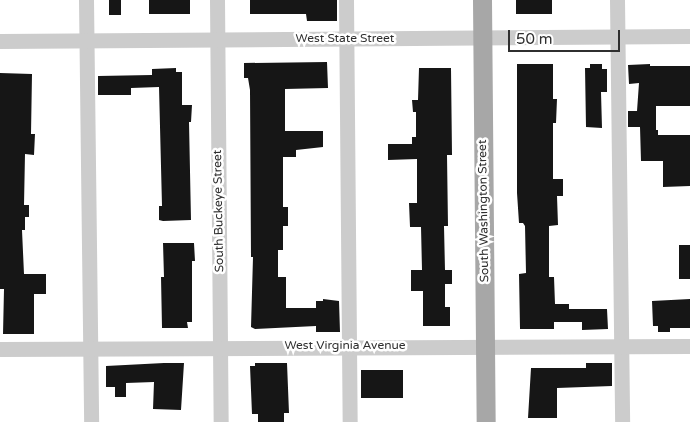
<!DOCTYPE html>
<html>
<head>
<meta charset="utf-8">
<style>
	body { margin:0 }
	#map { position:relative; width:690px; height:422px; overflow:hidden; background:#fff; font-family:"Varela Round",sans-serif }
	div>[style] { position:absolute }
	.building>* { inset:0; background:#161616; transform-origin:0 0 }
	.minor>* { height:15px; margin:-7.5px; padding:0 7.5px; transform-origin:7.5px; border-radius:7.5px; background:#ccc }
	.major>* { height:19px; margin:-9.5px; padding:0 9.5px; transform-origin:9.5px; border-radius:9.5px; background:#a7a7a7 }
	span { translate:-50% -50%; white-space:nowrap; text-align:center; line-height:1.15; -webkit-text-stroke:5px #fff; paint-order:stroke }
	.street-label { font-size:12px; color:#2f2f2f }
	.scale { position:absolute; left:508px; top:30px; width:112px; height:22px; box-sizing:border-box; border:2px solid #2f2f2f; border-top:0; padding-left:6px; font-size:15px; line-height:18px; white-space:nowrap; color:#2f2f2f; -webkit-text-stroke:4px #fff; paint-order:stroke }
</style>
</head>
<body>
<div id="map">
	<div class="building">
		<i style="left:109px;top:0;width:12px;height:15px"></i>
		<i style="left:149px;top:0;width:41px;height:14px"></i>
		<i style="clip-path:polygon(250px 0,337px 0,337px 21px,307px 21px,306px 14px,250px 14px)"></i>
		<i style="left:516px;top:0;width:36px;height:14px"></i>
		<i style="clip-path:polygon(327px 62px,328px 88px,285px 89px,285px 131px,323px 131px,323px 147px,296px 150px,296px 157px,283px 157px,283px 207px,288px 207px,288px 226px,283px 226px,283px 250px,278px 250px,278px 277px,286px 277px,286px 308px,316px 308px,316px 301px,323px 301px,323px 299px,339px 301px,340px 332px,316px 332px,316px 326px,255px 329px,251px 327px,253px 257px,251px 257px,250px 90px,248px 78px,244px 78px,244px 63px)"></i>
		<i style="clip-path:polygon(517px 64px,553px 64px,553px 99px,557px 99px,556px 123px,553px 123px,553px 179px,563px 179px,563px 196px,557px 196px,558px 225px,549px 226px,549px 277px,554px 277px,555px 304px,569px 304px,569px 309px,607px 309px,608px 329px,582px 330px,582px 322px,554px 322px,554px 329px,520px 329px,519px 274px,526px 273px,525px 226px,523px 223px,519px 223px,517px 193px)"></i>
		<i style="clip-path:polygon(590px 64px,602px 64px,602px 69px,607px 69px,607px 92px,601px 92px,602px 128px,586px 127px,585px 68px,590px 68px)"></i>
		<i style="clip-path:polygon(650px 64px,650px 66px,690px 66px,690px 106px,656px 106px,656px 130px,658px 130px,658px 135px,690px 135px,690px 186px,663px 187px,663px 161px,641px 161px,640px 127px,628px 127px,628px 111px,637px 111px,639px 83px,629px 84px,628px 65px)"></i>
		<i style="clip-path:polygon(176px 68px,176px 72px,182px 72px,182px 105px,192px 105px,191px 122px,189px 122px,191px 220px,163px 221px,159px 220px,159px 206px,162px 206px,159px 87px,131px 88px,131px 95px,98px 95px,98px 76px,152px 75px,152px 69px)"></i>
		<i style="clip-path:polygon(419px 68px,451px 68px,452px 155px,447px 155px,448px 226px,444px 226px,445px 270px,452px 270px,452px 284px,445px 284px,445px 307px,450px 307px,450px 326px,423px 326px,423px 291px,411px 291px,411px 270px,422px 270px,421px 227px,410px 227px,409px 203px,417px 203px,417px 159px,388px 160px,388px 144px,412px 144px,412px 137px,416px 137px,416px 112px,413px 112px,412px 100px,418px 100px)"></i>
		<i style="clip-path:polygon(0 73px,32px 74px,31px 134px,35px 134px,34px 155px,25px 154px,24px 205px,29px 205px,29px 217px,25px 217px,25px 230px,22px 230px,24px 274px,46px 274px,46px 294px,34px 294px,34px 334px,3px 334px,4px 289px,0 289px)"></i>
		<i style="clip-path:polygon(163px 243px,194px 243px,195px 261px,192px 261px,192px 322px,187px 322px,188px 328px,162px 328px,161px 277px,164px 277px)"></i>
		<i style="left:679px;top:245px;width:11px;height:34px"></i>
		<i style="clip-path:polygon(690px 299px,690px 328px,670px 328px,670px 332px,658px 332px,658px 326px,653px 326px,652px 301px)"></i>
		<i style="clip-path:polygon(164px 363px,184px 363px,181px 410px,153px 409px,154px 382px,126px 383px,126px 397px,115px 397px,115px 387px,106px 387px,106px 366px)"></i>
		<i style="clip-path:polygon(255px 363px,287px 363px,289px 413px,284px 413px,284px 422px,258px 422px,258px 414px,252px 414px,250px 366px,255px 366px)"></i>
		<i style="clip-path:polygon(586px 363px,612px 363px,612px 386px,557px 388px,557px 418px,528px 418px,531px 368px,586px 368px)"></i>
		<i style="left:361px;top:370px;width:42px;height:28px"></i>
	</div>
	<div class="minor">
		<i style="left:86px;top:0;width:422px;rotate:89.3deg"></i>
		<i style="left:217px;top:0;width:422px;rotate:89.5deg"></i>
		<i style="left:346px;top:0;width:422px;rotate:89.5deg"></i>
		<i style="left:617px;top:0;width:422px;rotate:89.3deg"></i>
		<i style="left:0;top:41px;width:690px;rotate:-0.42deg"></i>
		<i style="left:0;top:349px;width:690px;rotate:-0.25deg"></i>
	</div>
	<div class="major">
		<i style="left:482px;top:0;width:422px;rotate:89.5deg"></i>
	</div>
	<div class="street-label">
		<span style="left:345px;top:39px">West State Street</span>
		<span style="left:219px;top:211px;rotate:-91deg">South Buckeye Street</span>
		<span style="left:484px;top:211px;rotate:-91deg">South Washington Street</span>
		<span style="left:345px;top:346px">West Virginia Avenue</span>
	</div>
	<div class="scale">50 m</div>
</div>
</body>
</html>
